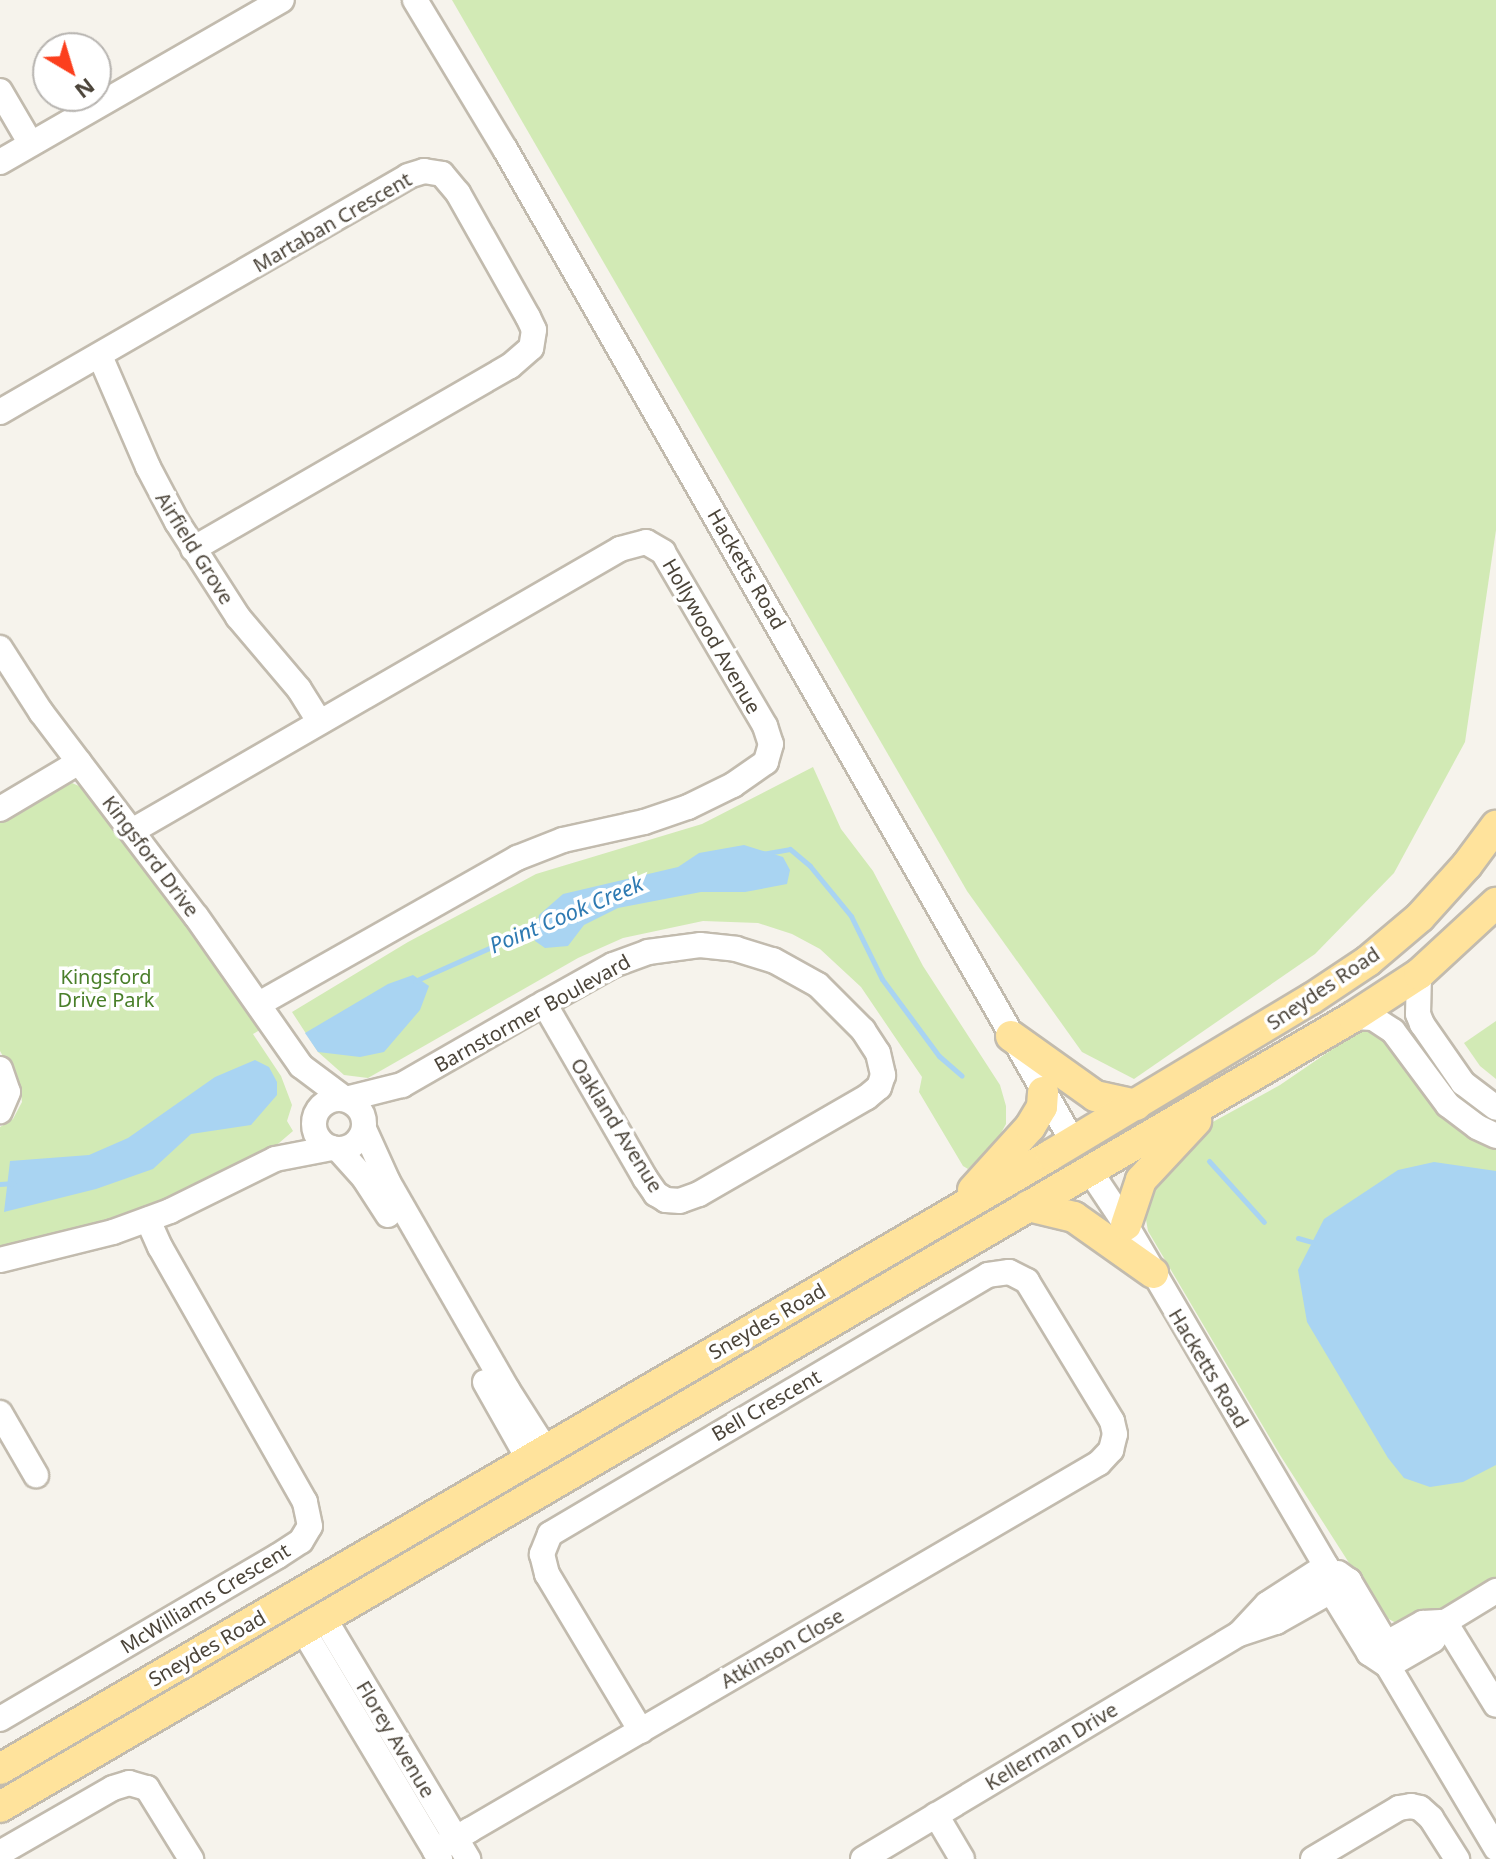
<!DOCTYPE html>
<html>
<head>
<meta charset="utf-8">
<style>
	body { margin:0 }
	#map { position:relative; width:1496px; height:1859px; overflow:hidden; background:#f6f3ec; font-family:"Noto Sans",sans-serif }
	div>[style] { position:absolute }
	.green>* { inset:0; background:#d2eab5 }
	.water>* { inset:0; background:#a9d4f2 }
	.stream>* { height:5px; margin:-2.5px; padding:0 2.5px; transform-origin:2.5px; border-radius:2.5px; background:#a9d4f2 }
	.roads { filter:drop-shadow(2px 0 #c2bbae) drop-shadow(-2px 0 #c2bbae) drop-shadow(0 2px #c2bbae) drop-shadow(0 -2px #c2bbae) }
	.minor>* { height:24px; margin:-12px; padding:0 12px; transform-origin:12px; border-radius:12px; background:#fff }
	.minor>.ring { margin:-12px; padding:0; box-sizing:content-box; background:none; border:24px solid #fff; border-radius:50% }
	.major>* { height:30px; margin:-15px; padding:0 15px; transform-origin:15px; border-radius:15px; background:#ffe39c }
	span { translate:-50% -50%; white-space:nowrap; text-align:center; line-height:1.15; -webkit-text-stroke:7px #fff; paint-order:stroke }
	.street-label { font-size:20px; color:#4b4439 }
	.park-label { font-size:20px; color:#4a7f2a }
	.water-label { font-size:22px; color:#2e7ab2; font-style:italic }
	.north { position:absolute; left:32px; top:32px; width:80px; height:80px; box-sizing:border-box; background:#fff; border:2px solid #b7b4b0; border-radius:50%; rotate:142deg; font-size:22px; font-weight:700; line-height:32px; text-align:center; color:#4b4439 }
	.north::after { content:''; display:block; margin:auto; width:28px; height:36px; background:#fc3f1d; clip-path:polygon(50% 0,100% 100%,50% 72%,0 100%) }
</style>
</head>
<body>
<div id="map">
	<div class="green">
		<i style="clip-path:polygon(452px 0,1496px 0,1496px 530px,1465px 742px,1394px 873px,1315px 954px,1134px 1079px,1082px 1052px,967px 891px)"></i>
		<i style="clip-path:polygon(813px 767px,841px 829px,873px 871px,923px 966px,1000px 1085px,1006px 1106px,1006px 1124px,996px 1142px,968px 1169px,963px 1166px,919px 1092px,922px 1077px,861px 987px,820px 949px,792px 934px,758px 923px,703px 921px,623px 938px,578px 958px,368px 1078px,344px 1075px,318px 1052px,292px 1012px,408px 942px,536px 874px,702px 824px)"></i>
		<i style="clip-path:polygon(72px 783px,86px 789px,186px 918px,263px 1028px,253px 1034px,281px 1076px,292px 1105px,287px 1121px,293px 1131px,272px 1149px,225px 1175px,121px 1219px,0 1251px,0 1127px,13px 1119px,22px 1102px,20px 1086px,0 1051px,0 820px)"></i>
		<i style="clip-path:polygon(1496px 1021px,1496px 1079px,1480px 1066px,1464px 1043px)"></i>
		<i style="clip-path:polygon(1376px 1027px,1496px 1141px,1496px 1581px,1454px 1604px,1398px 1624px,1383px 1616px,1280px 1455px,1148px 1231px,1142px 1197px,1200px 1129px,1280px 1085px,1362px 1029px)"></i>
	</div>
	<div class="water">
		<i style="clip-path:polygon(744px 845px,783px 857px,790px 870px,787px 884px,745px 892px,701px 892px,618px 908px,584px 925px,568px 946px,545px 948px,535px 941px,539px 915px,563px 894px,678px 867px,699px 853px)"></i>
		<i style="clip-path:polygon(413px 975px,429px 986px,420px 1010px,384px 1052px,360px 1057px,318px 1052px,305px 1033px,388px 984px)"></i>
		<i style="clip-path:polygon(255px 1060px,269px 1067px,277px 1082px,277px 1095px,251px 1125px,191px 1134px,153px 1169px,96px 1189px,4px 1212px,10px 1161px,89px 1155px,128px 1138px,215px 1077px)"></i>
		<i style="clip-path:polygon(1434px 1162px,1496px 1171px,1496px 1465px,1463px 1482px,1430px 1487px,1404px 1478px,1388px 1458px,1307px 1322px,1298px 1270px,1324px 1219px,1398px 1170px)"></i>
	</div>
	<div class="stream">
		<i style="left:762px;top:854px;width:28px;rotate:-10deg"></i>
		<i style="left:790px;top:849px;width:26px;rotate:40deg"></i>
		<i style="left:810px;top:866px;width:65px;rotate:50.6deg"></i>
		<i style="left:851px;top:916px;width:70px;rotate:63.8deg"></i>
		<i style="left:882px;top:979px;width:96px;rotate:53.5deg"></i>
		<i style="left:939px;top:1056px;width:30px;rotate:41deg"></i>
		<i style="left:415px;top:981px;width:138px;rotate:-24deg"></i>
		<i style="left:1209px;top:1161px;width:82px;rotate:48deg"></i>
		<i style="left:0;top:1184px;width:14px;rotate:-4deg"></i>
		<i style="left:1298px;top:1238px;width:15px;rotate:16deg"></i>
	</div>
	<div class="roads">
		<div class="minor">
			<i style="left:415px;top:0;width:174px;rotate:58.9deg"></i>
			<i style="left:505px;top:149px;width:1144px;rotate:60.23deg"></i>
			<i style="left:0;top:91px;width:61px;rotate:59.7deg"></i>
			<i style="left:0;top:162px;width:325px;rotate:-29.9deg"></i>
			<i style="left:100px;top:356px;width:121px;rotate:66.6deg"></i>
			<i style="left:148px;top:467px;width:62px;rotate:62.2deg"></i>
			<i style="left:177px;top:522px;width:113px;rotate:57.3deg"></i>
			<i style="left:238px;top:617px;width:94px;rotate:49.7deg"></i>
			<i style="left:299px;top:689px;width:39px;rotate:58deg"></i>
			<i style="left:0;top:412px;width:471px;rotate:-30deg"></i>
			<i style="left:408px;top:176px;width:17px;rotate:-17deg"></i>
			<i style="left:424px;top:171px;width:18px;rotate:9deg"></i>
			<i style="left:442px;top:174px;width:25px;rotate:50deg"></i>
			<i style="left:458px;top:193px;width:142px;rotate:60.6deg"></i>
			<i style="left:528px;top:317px;width:14px;rotate:65deg"></i>
			<i style="left:534px;top:330px;width:18px;rotate:99deg"></i>
			<i style="left:531px;top:348px;width:28px;rotate:139deg"></i>
			<i style="left:510px;top:366px;width:366px;rotate:150deg"></i>
			<i style="left:0;top:648px;width:76px;rotate:57.4deg"></i>
			<i style="left:41px;top:712px;width:256px;rotate:52.8deg"></i>
			<i style="left:196px;top:916px;width:183px;rotate:55deg"></i>
			<i style="left:301px;top:1066px;width:54px;rotate:36.7deg"></i>
			<i style="left:0;top:809px;width:92px;rotate:-30.7deg"></i>
			<i style="left:132px;top:831px;width:564px;rotate:-30.02deg"></i>
			<i style="left:620px;top:549px;width:27px;rotate:-15deg"></i>
			<i style="left:646px;top:542px;width:20px;rotate:30deg"></i>
			<i style="left:663px;top:552px;width:202px;rotate:59.6deg"></i>
			<i style="left:765px;top:726px;width:19px;rotate:72deg"></i>
			<i style="left:771px;top:744px;width:19px;rotate:106deg"></i>
			<i style="left:766px;top:762px;width:40px;rotate:145.1deg"></i>
			<i style="left:733px;top:785px;width:50px;rotate:153.9deg"></i>
			<i style="left:688px;top:807px;width:46px;rotate:161.2deg"></i>
			<i style="left:644px;top:822px;width:83px;rotate:167.5deg"></i>
			<i style="left:563px;top:840px;width:49px;rotate:158.6deg"></i>
			<i style="left:517px;top:858px;width:296px;rotate:150.5deg"></i>
			<i style="left:1419px;top:974px;width:40px;rotate:91.4deg"></i>
			<i style="left:1418px;top:1014px;width:11px;rotate:68deg"></i>
			<i style="left:1422px;top:1024px;width:72px;rotate:55.2deg"></i>
			<i style="left:1463px;top:1083px;width:41px;rotate:37.1deg"></i>
			<i style="left:1353px;top:1017px;width:20px;rotate:3deg"></i>
			<i style="left:1373px;top:1018px;width:24px;rotate:33deg"></i>
			<i style="left:1393px;top:1031px;width:92px;rotate:53.4deg"></i>
			<i style="left:1448px;top:1105px;width:36px;rotate:37deg"></i>
			<i style="left:1477px;top:1127px;width:21px;rotate:25deg"></i>
			<i style="left:0;top:1069px;width:24px;rotate:71deg"></i>
			<i style="left:8px;top:1092px;width:21px;rotate:113deg"></i>
			<i class="ring" style="left:314px;top:1099px;width:26px;height:26px"></i>
			<i style="left:346px;top:1099px;width:58px;rotate:-14deg"></i>
			<i style="left:402px;top:1085px;width:155px;rotate:-29.9deg"></i>
			<i style="left:536px;top:1008px;width:88px;rotate:-29.2deg"></i>
			<i style="left:613px;top:965px;width:37px;rotate:-20deg"></i>
			<i style="left:648px;top:952px;width:52px;rotate:-7.7deg"></i>
			<i style="left:700px;top:945px;width:36px;rotate:6deg"></i>
			<i style="left:736px;top:949px;width:39px;rotate:17deg"></i>
			<i style="left:773px;top:960px;width:51px;rotate:29.1deg"></i>
			<i style="left:818px;top:985px;width:64px;rotate:45deg"></i>
			<i style="left:863px;top:1030px;width:27px;rotate:57deg"></i>
			<i style="left:878px;top:1053px;width:23px;rotate:77deg"></i>
			<i style="left:883px;top:1075px;width:13px;rotate:108deg"></i>
			<i style="left:879px;top:1087px;width:16px;rotate:140deg"></i>
			<i style="left:867px;top:1097px;width:194px;rotate:150deg"></i>
			<i style="left:699px;top:1194px;width:20px;rotate:160deg"></i>
			<i style="left:680px;top:1201px;width:14px;rotate:-176deg"></i>
			<i style="left:666px;top:1200px;width:12px;rotate:-149deg"></i>
			<i style="left:656px;top:1194px;width:19px;rotate:-125deg"></i>
			<i style="left:645px;top:1178px;width:202px;rotate:-120deg"></i>
			<i style="left:364px;top:1129px;width:58px;rotate:65.6deg"></i>
			<i style="left:388px;top:1182px;width:239px;rotate:60.1deg"></i>
			<i style="left:507px;top:1389px;width:72px;rotate:57.4deg"></i>
			<i style="left:338px;top:1149px;width:39px;rotate:48deg"></i>
			<i style="left:364px;top:1178px;width:44px;rotate:57deg"></i>
			<i style="left:1090px;top:1171px;width:65px;rotate:56.3deg"></i>
			<i style="left:1126px;top:1225px;width:395px;rotate:59.6deg"></i>
			<i style="left:1326px;top:1566px;width:25px;rotate:79deg"></i>
			<i style="left:1331px;top:1591px;width:73px;rotate:58.5deg"></i>
			<i style="left:1369px;top:1653px;width:23px;rotate:34deg"></i>
			<i style="left:1388px;top:1666px;width:212px;rotate:59.3deg"></i>
			<i style="left:0;top:1260px;width:116px;rotate:-13.9deg"></i>
			<i style="left:113px;top:1232px;width:61px;rotate:-20.2deg"></i>
			<i style="left:170px;top:1211px;width:117px;rotate:-26.3deg"></i>
			<i style="left:275px;top:1159px;width:58px;rotate:-10.9deg"></i>
			<i style="left:485px;top:1382px;width:90px;rotate:60.6deg"></i>
			<i style="left:0;top:1413px;width:72px;rotate:59.9deg"></i>
			<i style="left:1338px;top:1573px;width:14px;rotate:36deg"></i>
			<i style="left:1349px;top:1581px;width:72px;rotate:59.2deg"></i>
			<i style="left:1386px;top:1643px;width:13px;rotate:86deg"></i>
			<i style="left:324px;top:1618px;width:281px;rotate:59.1deg"></i>
			<i style="left:1445px;top:1622px;width:97px;rotate:58.4deg"></i>
			<i style="left:303px;top:1630px;width:267px;rotate:59.1deg"></i>
			<i style="left:1241px;top:1632px;width:38px;rotate:-47deg"></i>
			<i style="left:1267px;top:1604px;width:70px;rotate:-32.8deg"></i>
			<i style="left:1369px;top:1653px;width:62px;rotate:-29.1deg"></i>
			<i style="left:1423px;top:1623px;width:22px;rotate:-3deg"></i>
			<i style="left:1445px;top:1622px;width:60px;rotate:-31.3deg"></i>
			<i style="left:1388px;top:1666px;width:52px;rotate:-30deg"></i>
			<i style="left:1433px;top:1640px;width:22px;rotate:-56deg"></i>
			<i style="left:0;top:1719px;width:322px;rotate:-30.4deg"></i>
			<i style="left:278px;top:1556px;width:27px;rotate:-33deg"></i>
			<i style="left:301px;top:1541px;width:17px;rotate:-59deg"></i>
			<i style="left:310px;top:1526px;width:25px;rotate:-102deg"></i>
			<i style="left:305px;top:1502px;width:293px;rotate:-119.6deg"></i>
			<i style="left:160px;top:1247px;width:30px;rotate:-114deg"></i>
			<i style="left:936px;top:1815px;width:51px;rotate:59.4deg"></i>
			<i style="left:435px;top:1851px;width:41px;rotate:-31deg"></i>
			<i style="left:470px;top:1830px;width:728px;rotate:-30.26deg"></i>
			<i style="left:1099px;top:1463px;width:18px;rotate:-47deg"></i>
			<i style="left:1111px;top:1450px;width:16px;rotate:-76deg"></i>
			<i style="left:1115px;top:1434px;width:13px;rotate:-103deg"></i>
			<i style="left:1112px;top:1421px;width:164px;rotate:-121.3deg"></i>
			<i style="left:1027px;top:1281px;width:20px;rotate:-153deg"></i>
			<i style="left:1009px;top:1272px;width:21px;rotate:172deg"></i>
			<i style="left:988px;top:1275px;width:509px;rotate:149.4deg"></i>
			<i style="left:550px;top:1534px;width:22px;rotate:112deg"></i>
			<i style="left:542px;top:1554px;width:21px;rotate:76deg"></i>
			<i style="left:547px;top:1574px;width:183px;rotate:59.1deg"></i>
			<i style="left:0;top:1853px;width:130px;rotate:-29.9deg"></i>
			<i style="left:113px;top:1788px;width:17px;rotate:-17deg"></i>
			<i style="left:129px;top:1783px;width:19px;rotate:16deg"></i>
			<i style="left:147px;top:1788px;width:84px;rotate:58.2deg"></i>
			<i style="left:863px;top:1859px;width:438px;rotate:-30.9deg"></i>
			<i style="left:1239px;top:1634px;width:39px;rotate:-18deg"></i>
			<i style="left:1276px;top:1622px;width:84px;rotate:-29.3deg"></i>
			<i style="left:1313px;top:1859px;width:100px;rotate:-30.7deg"></i>
			<i style="left:1399px;top:1808px;width:12px;rotate:-9deg"></i>
			<i style="left:1411px;top:1806px;width:9px;rotate:13deg"></i>
			<i style="left:1420px;top:1808px;width:15px;rotate:42deg"></i>
			<i style="left:1431px;top:1818px;width:49px;rotate:57.6deg"></i>
		</div>
		<div class="major">
			<i style="left:1011px;top:1036px;width:103px;rotate:35.5deg"></i>
			<i style="left:1095px;top:1096px;width:42px;rotate:12.4deg"></i>
			<i style="left:973px;top:1190px;width:85px;rotate:-47.9deg"></i>
			<i style="left:1030px;top:1127px;width:23px;rotate:-59deg"></i>
			<i style="left:1042px;top:1107px;width:15px;rotate:-86deg"></i>
			<i style="left:1028px;top:1206px;width:47px;rotate:13.4deg"></i>
			<i style="left:1074px;top:1217px;width:97px;rotate:35.3deg"></i>
			<i style="left:1126px;top:1225px;width:47px;rotate:-71.6deg"></i>
			<i style="left:1141px;top:1180px;width:81px;rotate:-47deg"></i>
			<i style="left:0;top:1769px;width:1217px;rotate:-30.29deg"></i>
			<i style="left:1051px;top:1155px;width:303px;rotate:-31deg"></i>
			<i style="left:1311px;top:999px;width:69px;rotate:-33.7deg"></i>
			<i style="left:1368px;top:961px;width:68px;rotate:-40.2deg"></i>
			<i style="left:1420px;top:917px;width:70px;rotate:-47.9deg"></i>
			<i style="left:1467px;top:865px;width:49px;rotate:-53.4deg"></i>
			<i style="left:0;top:1807px;width:1567px;rotate:-30.28deg"></i>
			<i style="left:1353px;top:1017px;width:79px;rotate:-33.1deg"></i>
			<i style="left:1419px;top:974px;width:105px;rotate:-42.7deg"></i>
		</div>
	</div>
	<div class="street-label">
		<span style="left:332px;top:222px;rotate:-30deg">Martaban Crescent</span>
		<span style="left:195px;top:548px;rotate:58deg">Airfield Grove</span>
		<span style="left:747px;top:569px;rotate:60deg">Hacketts Road</span>
		<span style="left:712px;top:636px;rotate:60deg">Hollywood Avenue</span>
		<span style="left:151px;top:856px;rotate:53deg">Kingsford Drive</span>
		<span style="left:1323px;top:988px;rotate:-34deg">Sneydes Road</span>
		<span style="left:532px;top:1013px;rotate:-29deg">Barnstormer Boulevard</span>
		<span style="left:617px;top:1125px;rotate:58deg">Oakland Avenue</span>
		<span style="left:767px;top:1321px;rotate:-30deg">Sneydes Road</span>
		<span style="left:1209px;top:1368px;rotate:59deg">Hacketts Road</span>
		<span style="left:766px;top:1405px;rotate:-30deg">Bell Crescent</span>
		<span style="left:205px;top:1598px;rotate:-31deg">McWilliams Crescent</span>
		<span style="left:207px;top:1648px;rotate:-30deg">Sneydes Road</span>
		<span style="left:782px;top:1648px;rotate:-30deg">Atkinson Close</span>
		<span style="left:396px;top:1739px;rotate:59deg">Florey Avenue</span>
		<span style="left:1051px;top:1746px;rotate:-31deg">Kellerman Drive</span>
	</div>
	<div class="park-label">
		<span style="left:106px;top:988px">Kingsford<br>Drive Park</span>
	</div>
	<div class="water-label">
		<span style="left:566px;top:914px;rotate:-23deg">Point Cook Creek</span>
	</div>
	<div class="north">N</div>
</div>
</body>
</html>
